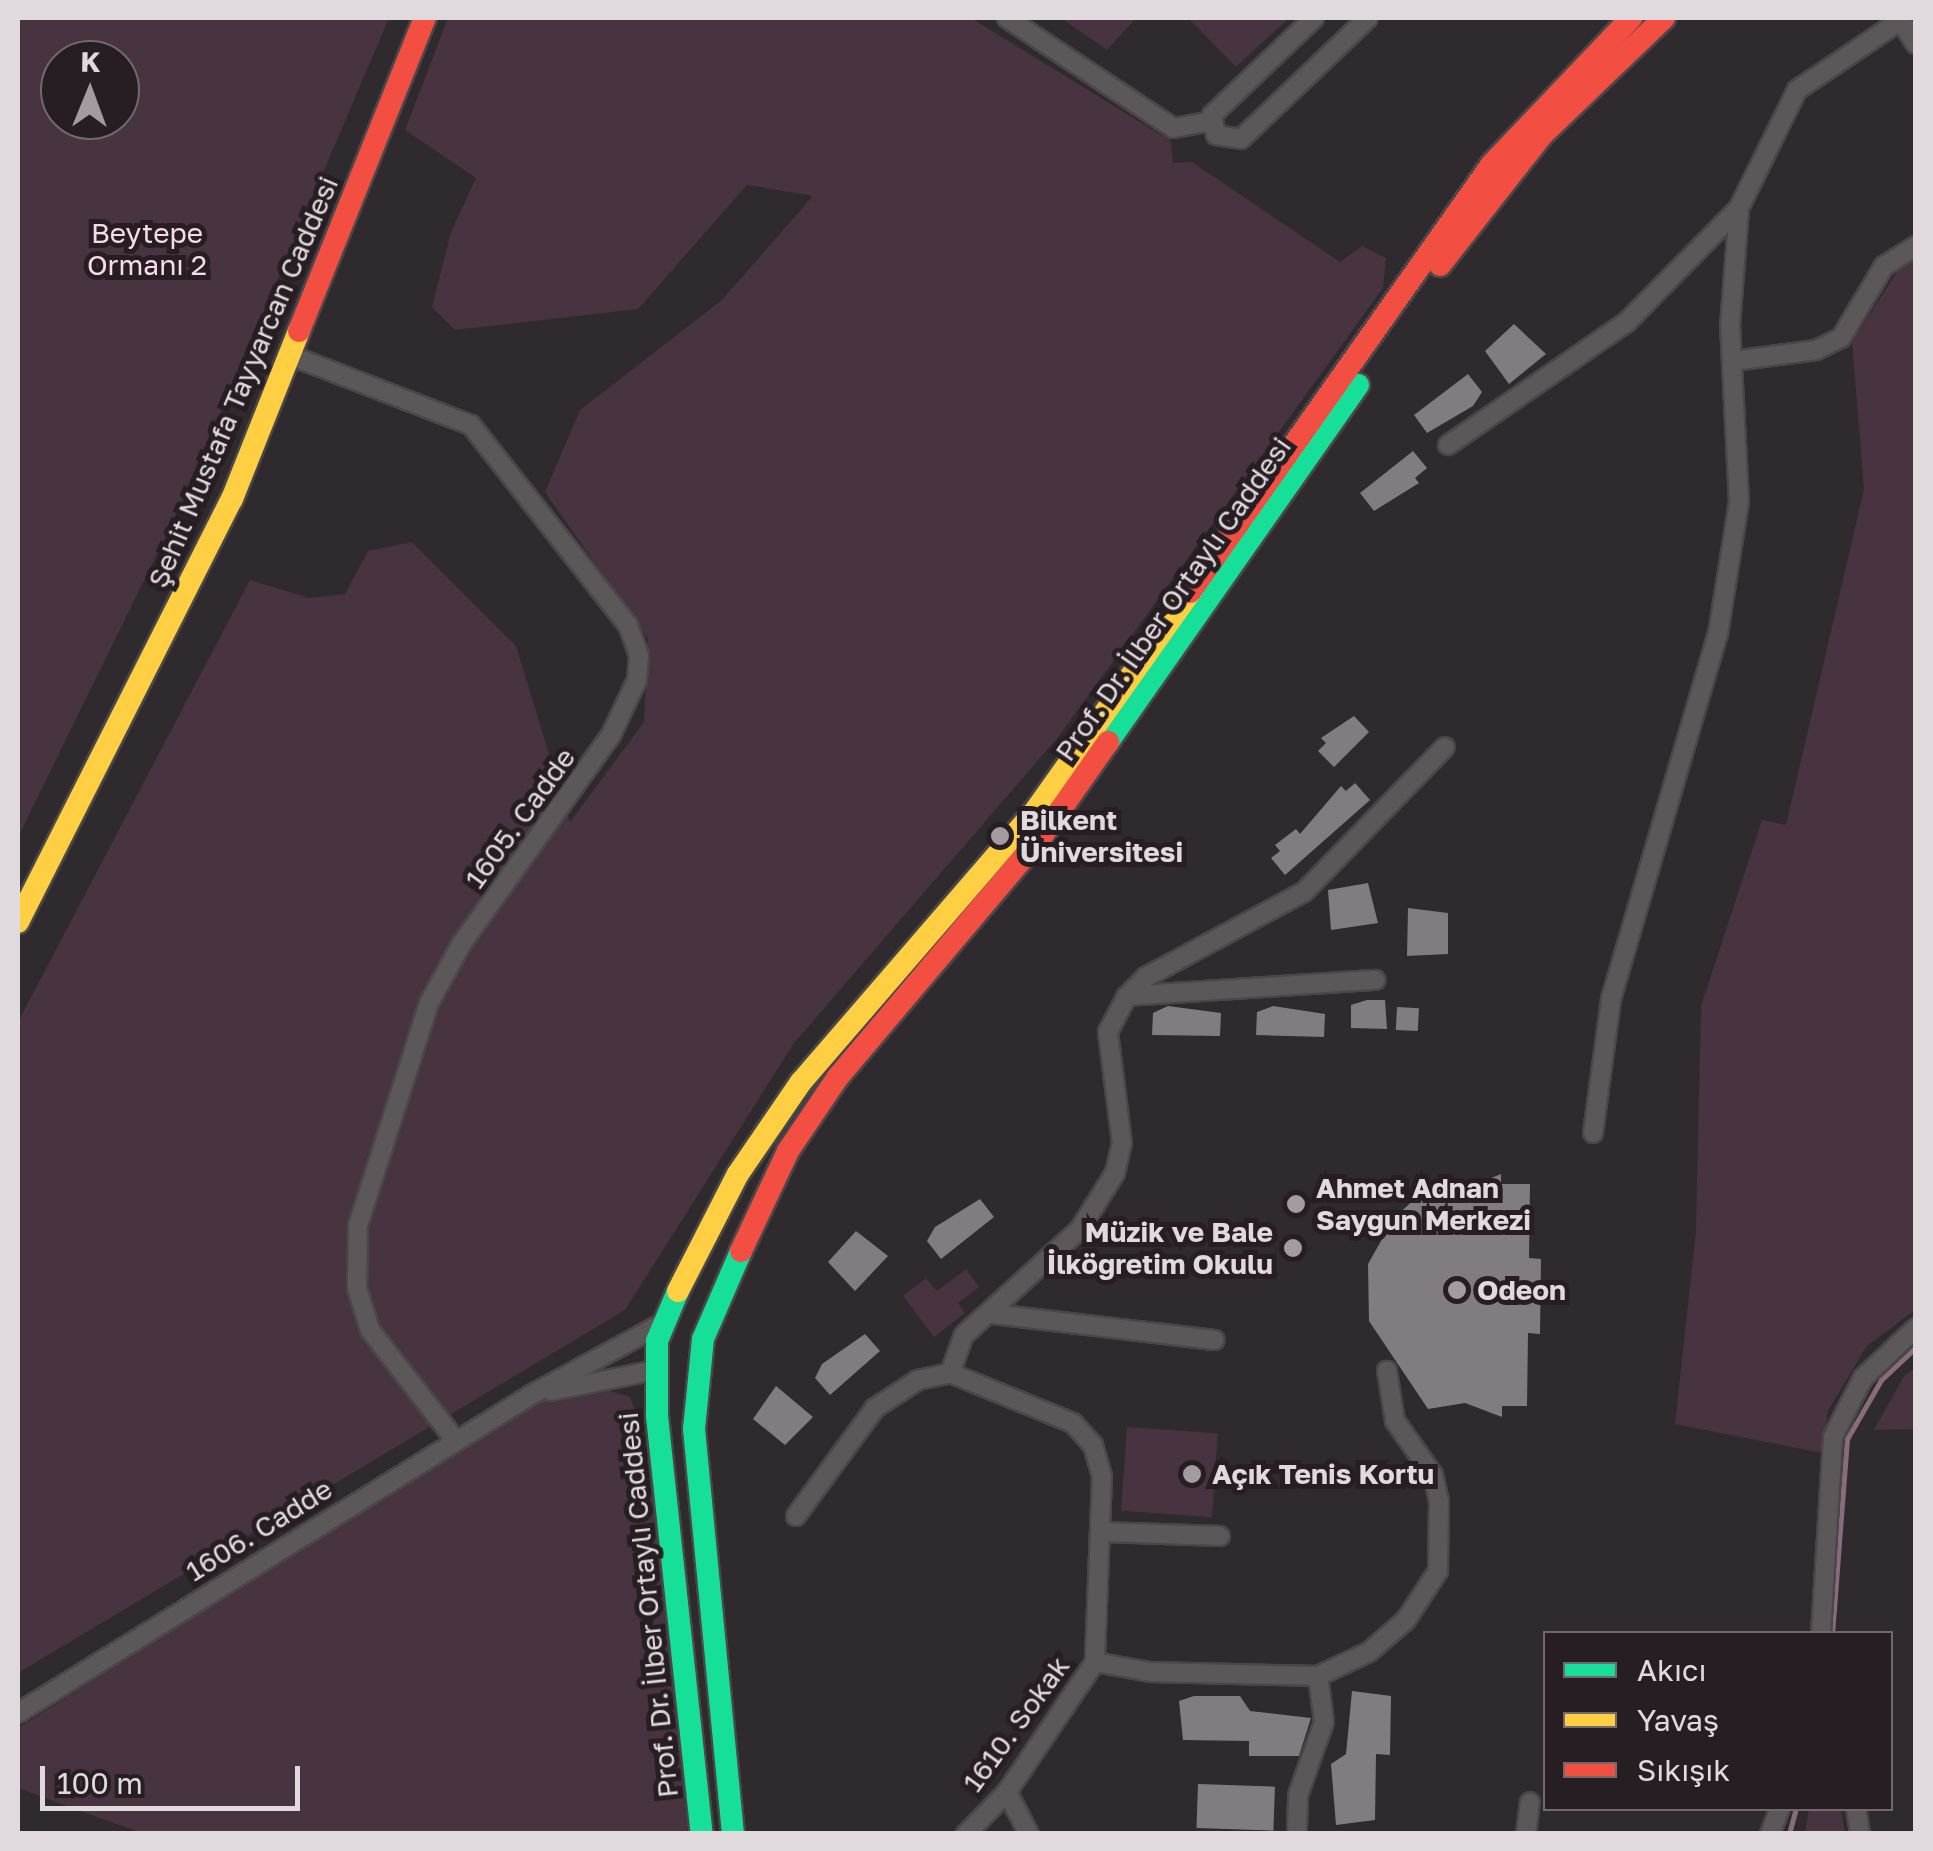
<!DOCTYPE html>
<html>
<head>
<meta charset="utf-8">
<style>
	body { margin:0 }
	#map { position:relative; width:1933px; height:1851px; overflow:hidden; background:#2f2a2d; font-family:"Golos Text",sans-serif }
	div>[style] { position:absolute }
	.green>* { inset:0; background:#473440; transform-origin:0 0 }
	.stream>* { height:5px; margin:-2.5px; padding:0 2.5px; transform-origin:2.5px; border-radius:2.5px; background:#876c7d }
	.building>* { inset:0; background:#817c7f; transform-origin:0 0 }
	.roads { filter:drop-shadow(2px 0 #4a4749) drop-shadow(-2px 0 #4a4749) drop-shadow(0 2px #4a4749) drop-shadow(0 -2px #4a4749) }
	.street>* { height:18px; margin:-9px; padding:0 9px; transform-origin:9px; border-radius:9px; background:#5c585a }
	.fast>* { height:22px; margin:-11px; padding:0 11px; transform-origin:11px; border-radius:11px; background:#16e098 }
	.slow>* { height:22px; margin:-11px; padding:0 11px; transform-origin:11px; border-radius:11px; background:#ffcf43 }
	.jam>* { height:22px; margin:-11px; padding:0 11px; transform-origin:11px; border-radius:11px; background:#f24e42 }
	.dots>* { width:28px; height:28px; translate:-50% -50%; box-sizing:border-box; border:5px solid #271e23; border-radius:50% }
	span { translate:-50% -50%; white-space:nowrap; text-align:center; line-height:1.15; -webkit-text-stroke:10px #271e23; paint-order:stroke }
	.park-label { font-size:28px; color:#fad9ed }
	.street-label { font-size:28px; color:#e0dade }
	.poi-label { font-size:28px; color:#e0dade; font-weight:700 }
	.left { translate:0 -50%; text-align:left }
	.right { translate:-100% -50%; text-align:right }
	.frame { position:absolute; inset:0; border:20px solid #e0dade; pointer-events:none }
	.legend { position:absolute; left:1543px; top:1631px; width:350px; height:180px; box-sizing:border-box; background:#271e23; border:2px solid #71696e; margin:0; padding:12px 18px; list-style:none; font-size:30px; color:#e0dade }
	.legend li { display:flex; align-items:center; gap:20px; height:50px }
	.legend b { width:50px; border:2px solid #71696e }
	.north { position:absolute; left:40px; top:40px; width:100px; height:100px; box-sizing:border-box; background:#271e23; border:2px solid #71696e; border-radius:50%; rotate:1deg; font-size:28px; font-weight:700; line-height:40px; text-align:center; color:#e0dade }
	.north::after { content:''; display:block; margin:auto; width:35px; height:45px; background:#a29ca0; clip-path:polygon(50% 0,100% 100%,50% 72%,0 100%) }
	.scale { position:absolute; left:40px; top:1766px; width:260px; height:45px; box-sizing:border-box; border:5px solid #e0dade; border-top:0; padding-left:12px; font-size:30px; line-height:35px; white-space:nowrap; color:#e0dade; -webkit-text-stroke:8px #271e23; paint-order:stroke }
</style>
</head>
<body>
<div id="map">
	<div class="green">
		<i style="clip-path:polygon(evenodd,18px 18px,389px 18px,183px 501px,18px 837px,18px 18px,60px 60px,120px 60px,120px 120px,60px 120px,60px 60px)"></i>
		<i style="clip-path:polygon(448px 18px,971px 18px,1171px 141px,1173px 163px,1192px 162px,1340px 262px,1362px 246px,1386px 258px,1383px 288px,1059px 736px,794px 1043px,625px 1310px,18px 1673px,18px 1022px,250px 580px,309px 598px,345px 594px,368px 551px,412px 542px,516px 646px,570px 822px,644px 722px,648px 639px,545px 492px,580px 410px,722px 300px,813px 196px,747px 185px,638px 309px,455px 330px,432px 307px,451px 232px,476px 178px,405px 130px)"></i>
		<i style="clip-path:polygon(1061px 18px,1136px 18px,1107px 50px)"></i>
		<i style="clip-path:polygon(1188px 18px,1289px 18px,1236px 67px)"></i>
		<i style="clip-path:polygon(1915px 260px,1915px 1310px,1866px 1347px,1828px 1411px,1822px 1453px,1675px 1424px,1696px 1231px,1701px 1006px,1762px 820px,1786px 825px,1864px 489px,1852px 342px,1897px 272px)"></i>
		<i style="clip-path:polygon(966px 1269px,979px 1287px,958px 1303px,965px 1313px,934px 1337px,903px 1296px,926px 1278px,937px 1291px)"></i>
		<i style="clip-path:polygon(1915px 1368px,1915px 1429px,1874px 1430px,1904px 1376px)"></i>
		<i style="clip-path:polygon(597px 1387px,630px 1397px,647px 1443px,688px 1833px,141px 1833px,18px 1788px,18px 1728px,533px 1402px)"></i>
		<i style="left:1127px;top:1427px;width:91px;height:84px;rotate:4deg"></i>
		<i style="clip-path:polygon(1809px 1809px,1841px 1809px,1845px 1833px,1805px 1833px)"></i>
	</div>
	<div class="stream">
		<i style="left:1832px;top:1634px;width:196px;rotate:-85.6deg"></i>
		<i style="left:1847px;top:1439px;width:68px;rotate:-60deg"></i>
		<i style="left:1881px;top:1380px;width:48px;rotate:-43.3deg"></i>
		<i style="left:1789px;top:1834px;width:27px;rotate:-75deg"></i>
	</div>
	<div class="building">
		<i style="clip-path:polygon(1514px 324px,1546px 354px,1509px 384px,1485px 351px)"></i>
		<i style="clip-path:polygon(1468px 374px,1482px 392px,1473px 406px,1427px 433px,1414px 415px)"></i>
		<i style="clip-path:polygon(1413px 451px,1427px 468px,1415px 478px,1419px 483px,1374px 511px,1360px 493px)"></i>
		<i style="clip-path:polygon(1354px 716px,1369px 732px,1334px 767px,1318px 751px,1326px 743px,1321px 738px)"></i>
		<i style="clip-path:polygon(1355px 783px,1370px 800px,1285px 875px,1271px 858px,1280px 851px,1275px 845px,1296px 829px,1300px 834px,1341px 786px,1346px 791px)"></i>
		<i style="clip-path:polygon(1368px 883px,1378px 923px,1331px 930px,1328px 890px)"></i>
		<i style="clip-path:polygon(1408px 908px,1448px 913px,1448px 954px,1407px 956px)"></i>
		<i style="clip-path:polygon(1367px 1000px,1385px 1000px,1387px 1029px,1351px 1028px,1351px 1005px)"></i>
		<i style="clip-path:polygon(1168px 1006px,1221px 1013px,1220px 1036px,1152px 1035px,1153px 1013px)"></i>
		<i style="clip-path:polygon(1273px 1006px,1325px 1014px,1324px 1037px,1256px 1035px,1257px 1012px)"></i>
		<i style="left:1397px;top:1007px;width:22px;height:23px;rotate:3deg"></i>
		<i style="clip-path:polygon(1501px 1174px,1501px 1184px,1530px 1184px,1529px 1258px,1541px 1259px,1540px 1334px,1528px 1333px,1527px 1406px,1502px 1406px,1502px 1417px,1465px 1403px,1428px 1409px,1369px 1321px,1368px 1264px,1394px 1218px,1433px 1182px,1472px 1186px)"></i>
		<i style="clip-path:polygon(980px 1199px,994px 1217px,941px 1259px,927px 1241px,935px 1227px)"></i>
		<i style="clip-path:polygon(856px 1231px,888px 1256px,855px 1291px,828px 1262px)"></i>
		<i style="clip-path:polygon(865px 1334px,880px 1351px,830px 1395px,815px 1378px,822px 1364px)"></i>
		<i style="clip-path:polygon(776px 1386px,813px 1417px,785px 1445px,753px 1419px)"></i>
		<i style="clip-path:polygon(1352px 1691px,1391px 1696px,1390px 1755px,1376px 1754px,1375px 1820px,1336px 1825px,1331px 1764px,1346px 1754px)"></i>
		<i style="clip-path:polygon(1194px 1696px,1240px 1696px,1250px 1711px,1311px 1718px,1299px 1756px,1249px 1756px,1249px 1741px,1183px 1740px,1179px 1701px)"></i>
		<i style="left:1198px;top:1784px;width:77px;height:44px;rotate:2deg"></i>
	</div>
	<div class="roads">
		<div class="street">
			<i style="left:1007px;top:18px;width:199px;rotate:33.5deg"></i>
			<i style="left:1173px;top:128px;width:36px;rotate:-10deg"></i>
			<i style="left:1314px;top:18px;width:141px;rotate:136.4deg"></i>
			<i style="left:1212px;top:115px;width:20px;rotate:79deg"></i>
			<i style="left:1216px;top:135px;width:25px;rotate:9deg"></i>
			<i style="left:1241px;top:139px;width:175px;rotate:-43.6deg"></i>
			<i style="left:1899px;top:18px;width:31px;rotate:57deg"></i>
			<i style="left:292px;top:356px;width:192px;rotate:21.1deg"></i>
			<i style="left:471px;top:425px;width:254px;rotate:51.9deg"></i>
			<i style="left:628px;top:625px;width:33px;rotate:70deg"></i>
			<i style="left:639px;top:656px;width:24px;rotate:95deg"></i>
			<i style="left:637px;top:680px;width:61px;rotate:115.3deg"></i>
			<i style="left:611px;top:735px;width:256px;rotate:125.6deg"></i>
			<i style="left:462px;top:943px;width:68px;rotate:118.8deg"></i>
			<i style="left:429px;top:1003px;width:234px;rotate:107.7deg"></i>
			<i style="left:358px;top:1226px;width:62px;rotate:90.9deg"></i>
			<i style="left:357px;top:1288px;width:44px;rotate:72.8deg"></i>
			<i style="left:370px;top:1330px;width:140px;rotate:52.2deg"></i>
			<i style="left:1733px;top:361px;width:84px;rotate:-7.5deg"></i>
			<i style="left:1816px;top:350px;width:28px;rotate:-26deg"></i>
			<i style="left:1841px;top:338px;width:84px;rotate:-59.2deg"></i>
			<i style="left:1884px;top:266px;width:38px;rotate:-32deg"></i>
			<i style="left:1448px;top:445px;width:217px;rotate:-34.5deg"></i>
			<i style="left:1627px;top:322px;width:160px;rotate:-45.5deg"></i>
			<i style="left:1739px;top:208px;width:131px;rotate:-63.8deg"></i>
			<i style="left:1797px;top:90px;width:125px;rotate:-33.9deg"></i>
			<i style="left:1127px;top:996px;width:249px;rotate:-3.7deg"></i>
			<i style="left:1593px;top:1133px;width:135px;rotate:-82.3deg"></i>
			<i style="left:1611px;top:999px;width:380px;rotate:-73.7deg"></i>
			<i style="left:1718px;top:634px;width:134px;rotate:-81deg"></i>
			<i style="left:1739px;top:502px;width:176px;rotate:-92.9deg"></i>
			<i style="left:1730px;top:326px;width:118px;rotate:-85.6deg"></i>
			<i style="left:993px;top:1314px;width:223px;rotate:6.7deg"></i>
			<i style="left:950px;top:1373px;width:40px;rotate:-69.8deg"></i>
			<i style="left:964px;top:1335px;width:157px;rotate:-42.4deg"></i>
			<i style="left:1080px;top:1229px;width:66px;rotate:-58deg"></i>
			<i style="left:1115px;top:1173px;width:31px;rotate:-77deg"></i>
			<i style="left:1122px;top:1143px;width:112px;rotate:-97.2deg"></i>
			<i style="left:1108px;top:1032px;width:41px;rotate:-62.2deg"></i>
			<i style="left:1127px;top:996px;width:27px;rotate:-45deg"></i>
			<i style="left:1146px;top:977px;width:179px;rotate:-28.3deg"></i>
			<i style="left:1304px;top:892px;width:202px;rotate:-45.8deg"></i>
			<i style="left:950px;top:1373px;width:133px;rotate:22.1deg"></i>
			<i style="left:1073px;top:1423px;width:30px;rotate:48deg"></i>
			<i style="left:1093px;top:1445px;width:32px;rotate:74deg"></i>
			<i style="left:1102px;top:1476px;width:186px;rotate:92.2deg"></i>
			<i style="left:1095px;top:1662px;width:157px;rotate:124.1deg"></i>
			<i style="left:1007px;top:1792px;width:59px;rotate:134.3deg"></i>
			<i style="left:551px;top:1391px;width:107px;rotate:-11.3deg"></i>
			<i style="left:796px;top:1516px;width:134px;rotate:-53.8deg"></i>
			<i style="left:875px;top:1408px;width:51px;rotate:-33.1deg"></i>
			<i style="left:918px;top:1380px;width:33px;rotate:-12deg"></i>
			<i style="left:1104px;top:1532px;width:116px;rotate:2deg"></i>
			<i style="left:1821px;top:1634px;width:197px;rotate:-86.5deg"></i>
			<i style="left:1833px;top:1437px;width:66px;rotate:-63deg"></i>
			<i style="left:1863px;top:1378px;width:73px;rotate:-43.3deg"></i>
			<i style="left:1095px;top:1662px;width:56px;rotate:10.3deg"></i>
			<i style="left:1150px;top:1672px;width:168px;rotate:1.4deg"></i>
			<i style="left:1318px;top:1676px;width:56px;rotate:-25.2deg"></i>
			<i style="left:1369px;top:1652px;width:49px;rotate:-40.9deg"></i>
			<i style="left:1406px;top:1620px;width:59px;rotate:-56.9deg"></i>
			<i style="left:1438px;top:1571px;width:70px;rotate:-89.2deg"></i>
			<i style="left:1439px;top:1501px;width:27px;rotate:-103deg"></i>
			<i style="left:1433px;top:1475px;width:66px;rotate:-125.1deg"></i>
			<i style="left:1395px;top:1421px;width:51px;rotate:-99.1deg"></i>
			<i style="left:18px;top:1713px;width:604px;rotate:-31.79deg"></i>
			<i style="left:531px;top:1395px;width:150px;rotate:-28.6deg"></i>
			<i style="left:1007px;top:1792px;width:47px;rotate:62.4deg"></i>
			<i style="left:1856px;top:1808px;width:26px;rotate:81deg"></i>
			<i style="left:1297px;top:1828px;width:33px;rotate:-88deg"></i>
			<i style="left:1298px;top:1795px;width:77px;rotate:-70.4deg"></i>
			<i style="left:1324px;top:1722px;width:46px;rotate:-97.4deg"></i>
			<i style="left:1526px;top:1834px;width:32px;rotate:-83deg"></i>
			<i style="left:1770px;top:1834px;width:28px;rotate:-69deg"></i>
		</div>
		<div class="fast">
			<i style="left:1108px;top:742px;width:436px;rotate:-55deg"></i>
			<i style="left:678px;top:1291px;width:54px;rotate:112.8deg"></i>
			<i style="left:657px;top:1341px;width:75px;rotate:90deg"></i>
			<i style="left:657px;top:1416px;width:420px;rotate:83.9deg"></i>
			<i style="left:733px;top:1834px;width:407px;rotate:-95.5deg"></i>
			<i style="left:694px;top:1429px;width:90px;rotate:-84.3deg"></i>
			<i style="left:703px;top:1339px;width:96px;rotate:-66.6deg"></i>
		</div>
		<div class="slow">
			<i style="left:18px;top:922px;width:474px;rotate:-63.2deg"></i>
			<i style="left:232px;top:499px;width:181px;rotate:-68.3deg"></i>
			<i style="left:678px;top:1291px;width:131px;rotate:-62.9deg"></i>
			<i style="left:738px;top:1174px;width:112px;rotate:-55.6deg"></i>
			<i style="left:801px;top:1082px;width:363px;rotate:-49.2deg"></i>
			<i style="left:1038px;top:807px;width:263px;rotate:-54.7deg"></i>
		</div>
		<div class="jam">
			<i style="left:1440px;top:265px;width:165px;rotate:-51.9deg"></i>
			<i style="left:1542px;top:135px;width:169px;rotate:-43.8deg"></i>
			<i style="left:299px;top:331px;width:337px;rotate:-68.1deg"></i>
			<i style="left:1190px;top:592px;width:524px;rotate:-54.79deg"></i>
			<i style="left:1492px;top:164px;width:202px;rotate:-46.4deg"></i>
			<i style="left:741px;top:1251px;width:110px;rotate:-64.8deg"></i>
			<i style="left:788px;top:1151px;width:89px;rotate:-56deg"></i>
			<i style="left:838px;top:1077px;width:316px;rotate:-49.8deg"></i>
			<i style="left:1042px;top:836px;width:115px;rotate:-54.9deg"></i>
		</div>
	</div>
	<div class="dots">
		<i style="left:1000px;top:836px;background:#a29ca0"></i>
		<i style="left:1296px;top:1204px;background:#a29ca0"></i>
		<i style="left:1293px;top:1248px;background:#a29ca0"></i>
		<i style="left:1457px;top:1290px;background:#a29ca0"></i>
		<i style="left:1192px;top:1474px;background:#a29ca0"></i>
	</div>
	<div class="park-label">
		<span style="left:147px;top:249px">Beytepe<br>Ormanı 2</span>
	</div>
	<div class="street-label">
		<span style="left:243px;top:382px;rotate:-67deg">Şehit Mustafa Tayyarcan Caddesi</span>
		<span style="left:1173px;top:599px;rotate:-55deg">Prof. Dr. İlber Ortaylı Caddesi</span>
		<span style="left:520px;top:818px;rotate:-54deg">1605. Cadde</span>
		<span style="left:259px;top:1530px;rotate:-32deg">1606. Cadde</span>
		<span style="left:648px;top:1605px;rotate:-96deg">Prof. Dr. İlber Ortaylı Caddesi</span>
		<span style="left:1016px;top:1724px;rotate:-54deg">1610. Sokak</span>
	</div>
	<div class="poi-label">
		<span class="left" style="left:1020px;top:836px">Bilkent<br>Üniversitesi</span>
		<span class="left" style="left:1316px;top:1204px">Ahmet Adnan<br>Saygun Merkezi</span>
		<span class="right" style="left:1273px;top:1248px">Müzik ve Bale<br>İlköğretim Okulu</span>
		<span class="left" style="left:1477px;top:1290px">Odeon</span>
		<span class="left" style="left:1212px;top:1474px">Açık Tenis Kortu</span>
	</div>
	<div class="frame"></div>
	<ul class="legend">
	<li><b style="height:12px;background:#16e098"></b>Akıcı</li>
	<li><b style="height:12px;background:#ffcf43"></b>Yavaş</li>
	<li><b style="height:12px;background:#f24e42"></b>Sıkışık</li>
	</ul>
	<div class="north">K</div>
	<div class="scale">100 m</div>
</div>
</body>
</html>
